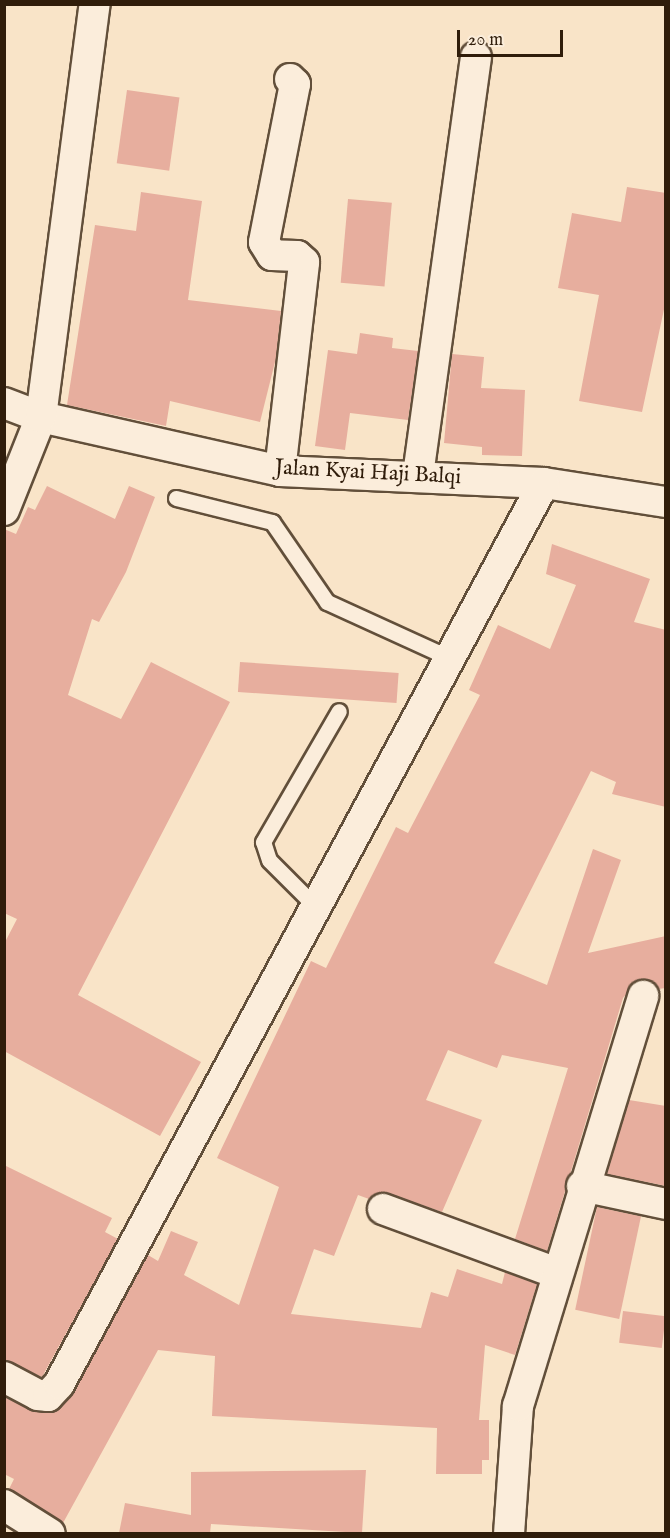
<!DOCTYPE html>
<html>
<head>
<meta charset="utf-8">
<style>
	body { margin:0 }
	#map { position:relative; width:670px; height:1538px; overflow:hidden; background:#f9e4c8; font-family:"IM FELL English",serif }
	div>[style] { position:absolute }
	.building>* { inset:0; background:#e7ae9e; transform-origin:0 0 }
	.roads { filter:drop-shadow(2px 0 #624f3a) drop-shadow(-2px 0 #624f3a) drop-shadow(0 2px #624f3a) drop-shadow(0 -2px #624f3a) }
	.service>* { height:15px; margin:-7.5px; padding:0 7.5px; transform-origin:7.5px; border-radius:7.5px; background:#fbeddb }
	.minor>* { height:30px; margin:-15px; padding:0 15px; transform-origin:15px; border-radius:15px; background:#fbeddb }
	span { translate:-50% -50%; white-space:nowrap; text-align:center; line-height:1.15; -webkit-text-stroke:5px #fbeddb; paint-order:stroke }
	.street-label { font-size:22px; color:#301d0b }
	.frame { position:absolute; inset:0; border:6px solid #301d0b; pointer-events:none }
	.scale { position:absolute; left:457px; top:30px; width:106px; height:27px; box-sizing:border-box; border:3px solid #301d0b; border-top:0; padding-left:8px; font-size:18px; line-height:21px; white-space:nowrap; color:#301d0b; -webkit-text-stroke:4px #fbeddb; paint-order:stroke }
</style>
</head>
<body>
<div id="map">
	<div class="building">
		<i style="left:127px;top:90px;width:53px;height:74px;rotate:8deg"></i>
		<i style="clip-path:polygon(627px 187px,666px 193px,666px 300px,642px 412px,579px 401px,599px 295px,558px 288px,572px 213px,621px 222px)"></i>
		<i style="clip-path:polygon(141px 192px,202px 201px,188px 300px,281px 311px,276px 358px,260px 422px,170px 401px,166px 426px,67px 405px,95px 225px,136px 231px)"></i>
		<i style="left:348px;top:199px;width:44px;height:84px;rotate:5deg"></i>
		<i style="clip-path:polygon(360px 333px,393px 338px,392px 348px,418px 351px,408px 420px,350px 413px,345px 450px,315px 446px,328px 350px,357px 354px)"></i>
		<i style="clip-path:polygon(452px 354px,484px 357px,481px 388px,525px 390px,522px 456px,482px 455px,482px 447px,444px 443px)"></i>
		<i style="clip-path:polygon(47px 486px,115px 519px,129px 486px,155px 497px,126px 572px,99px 622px,92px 619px,68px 695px,121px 719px,151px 662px,230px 702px,78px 995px,201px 1062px,160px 1136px,4px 1051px,4px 944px,17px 919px,4px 913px,4px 529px,16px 534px,28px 507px,35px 510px)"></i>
		<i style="clip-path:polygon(552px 544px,650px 579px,634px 622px,666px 630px,666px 807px,612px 794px,616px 782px,591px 771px,494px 963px,547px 985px,593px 849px,621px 860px,588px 953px,666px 936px,666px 988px,658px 989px,649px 980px,639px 979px,623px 998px,547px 1251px,515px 1239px,568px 1068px,502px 1055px,497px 1068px,448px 1050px,426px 1100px,482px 1120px,442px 1212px,388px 1193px,369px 1199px,358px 1195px,334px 1256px,314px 1249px,291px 1314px,421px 1328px,431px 1292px,448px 1297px,457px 1269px,502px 1284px,505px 1272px,537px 1284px,515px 1355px,485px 1345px,479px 1420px,489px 1420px,489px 1460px,482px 1460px,482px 1474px,436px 1474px,437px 1428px,212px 1416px,215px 1356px,158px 1350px,63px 1523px,9px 1489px,14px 1479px,4px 1474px,4px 1397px,36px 1412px,61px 1408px,74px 1392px,148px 1255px,158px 1261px,171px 1231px,198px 1242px,184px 1275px,239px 1305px,279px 1187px,217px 1158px,311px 961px,326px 968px,396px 827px,408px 833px,480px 695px,469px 690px,498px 625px,550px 649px,576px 585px,546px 574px)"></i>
		<i style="left:240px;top:662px;width:159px;height:30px;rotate:4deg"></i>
		<i style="clip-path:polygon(629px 1100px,666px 1106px,666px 1186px,607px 1174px)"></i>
		<i style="clip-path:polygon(4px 1165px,112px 1218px,105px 1232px,118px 1239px,42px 1377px,4px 1360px)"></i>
		<i style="left:597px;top:1207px;width:45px;height:105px;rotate:12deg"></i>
		<i style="left:623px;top:1311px;width:43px;height:32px;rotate:7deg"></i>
		<i style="clip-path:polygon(366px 1470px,362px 1533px,211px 1524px,210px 1533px,119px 1533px,125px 1503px,191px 1515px,191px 1472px)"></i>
	</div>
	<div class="roads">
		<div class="service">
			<i style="left:176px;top:498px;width:99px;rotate:14deg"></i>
			<i style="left:272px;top:522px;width:97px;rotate:55.5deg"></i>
			<i style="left:327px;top:602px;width:135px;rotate:24.5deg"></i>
			<i style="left:316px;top:907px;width:66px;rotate:-135deg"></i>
			<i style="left:269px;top:860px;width:19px;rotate:-108deg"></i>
			<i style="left:263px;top:842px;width:151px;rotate:-59.9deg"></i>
		</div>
		<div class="minor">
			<i style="left:4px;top:403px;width:40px;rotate:21deg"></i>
			<i style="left:41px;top:417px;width:245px;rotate:12.7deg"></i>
			<i style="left:280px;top:471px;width:264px;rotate:2.6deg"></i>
			<i style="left:544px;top:483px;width:123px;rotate:8.9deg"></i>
			<i style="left:280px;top:471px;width:210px;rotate:-83.4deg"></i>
			<i style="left:304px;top:262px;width:9px;rotate:-139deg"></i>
			<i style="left:297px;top:256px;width:25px;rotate:-178deg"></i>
			<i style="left:272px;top:255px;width:15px;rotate:-122deg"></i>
			<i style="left:264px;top:242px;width:161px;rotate:-78.9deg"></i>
			<i style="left:295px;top:84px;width:7px;rotate:-135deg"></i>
			<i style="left:418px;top:475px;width:422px;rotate:-82.1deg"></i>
			<i style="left:4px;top:510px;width:100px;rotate:-68.3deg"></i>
			<i style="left:41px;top:417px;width:417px;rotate:-82.6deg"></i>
			<i style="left:582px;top:1186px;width:86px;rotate:12.1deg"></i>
			<i style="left:383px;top:1209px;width:185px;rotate:20.2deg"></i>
			<i style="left:4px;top:1377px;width:38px;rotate:28deg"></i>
			<i style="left:38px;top:1395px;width:10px;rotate:6deg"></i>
			<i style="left:48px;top:1396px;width:16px;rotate:-47deg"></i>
			<i style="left:59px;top:1384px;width:1023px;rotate:-61.71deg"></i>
			<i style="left:4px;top:1505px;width:54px;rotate:32.2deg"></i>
			<i style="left:509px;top:1534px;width:128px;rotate:-86deg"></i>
			<i style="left:518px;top:1406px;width:429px;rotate:-73deg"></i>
		</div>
	</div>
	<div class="street-label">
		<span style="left:368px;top:473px;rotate:3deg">Jalan Kyai Haji Balqi</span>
	</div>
	<div class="frame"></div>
	<div class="scale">20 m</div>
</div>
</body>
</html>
